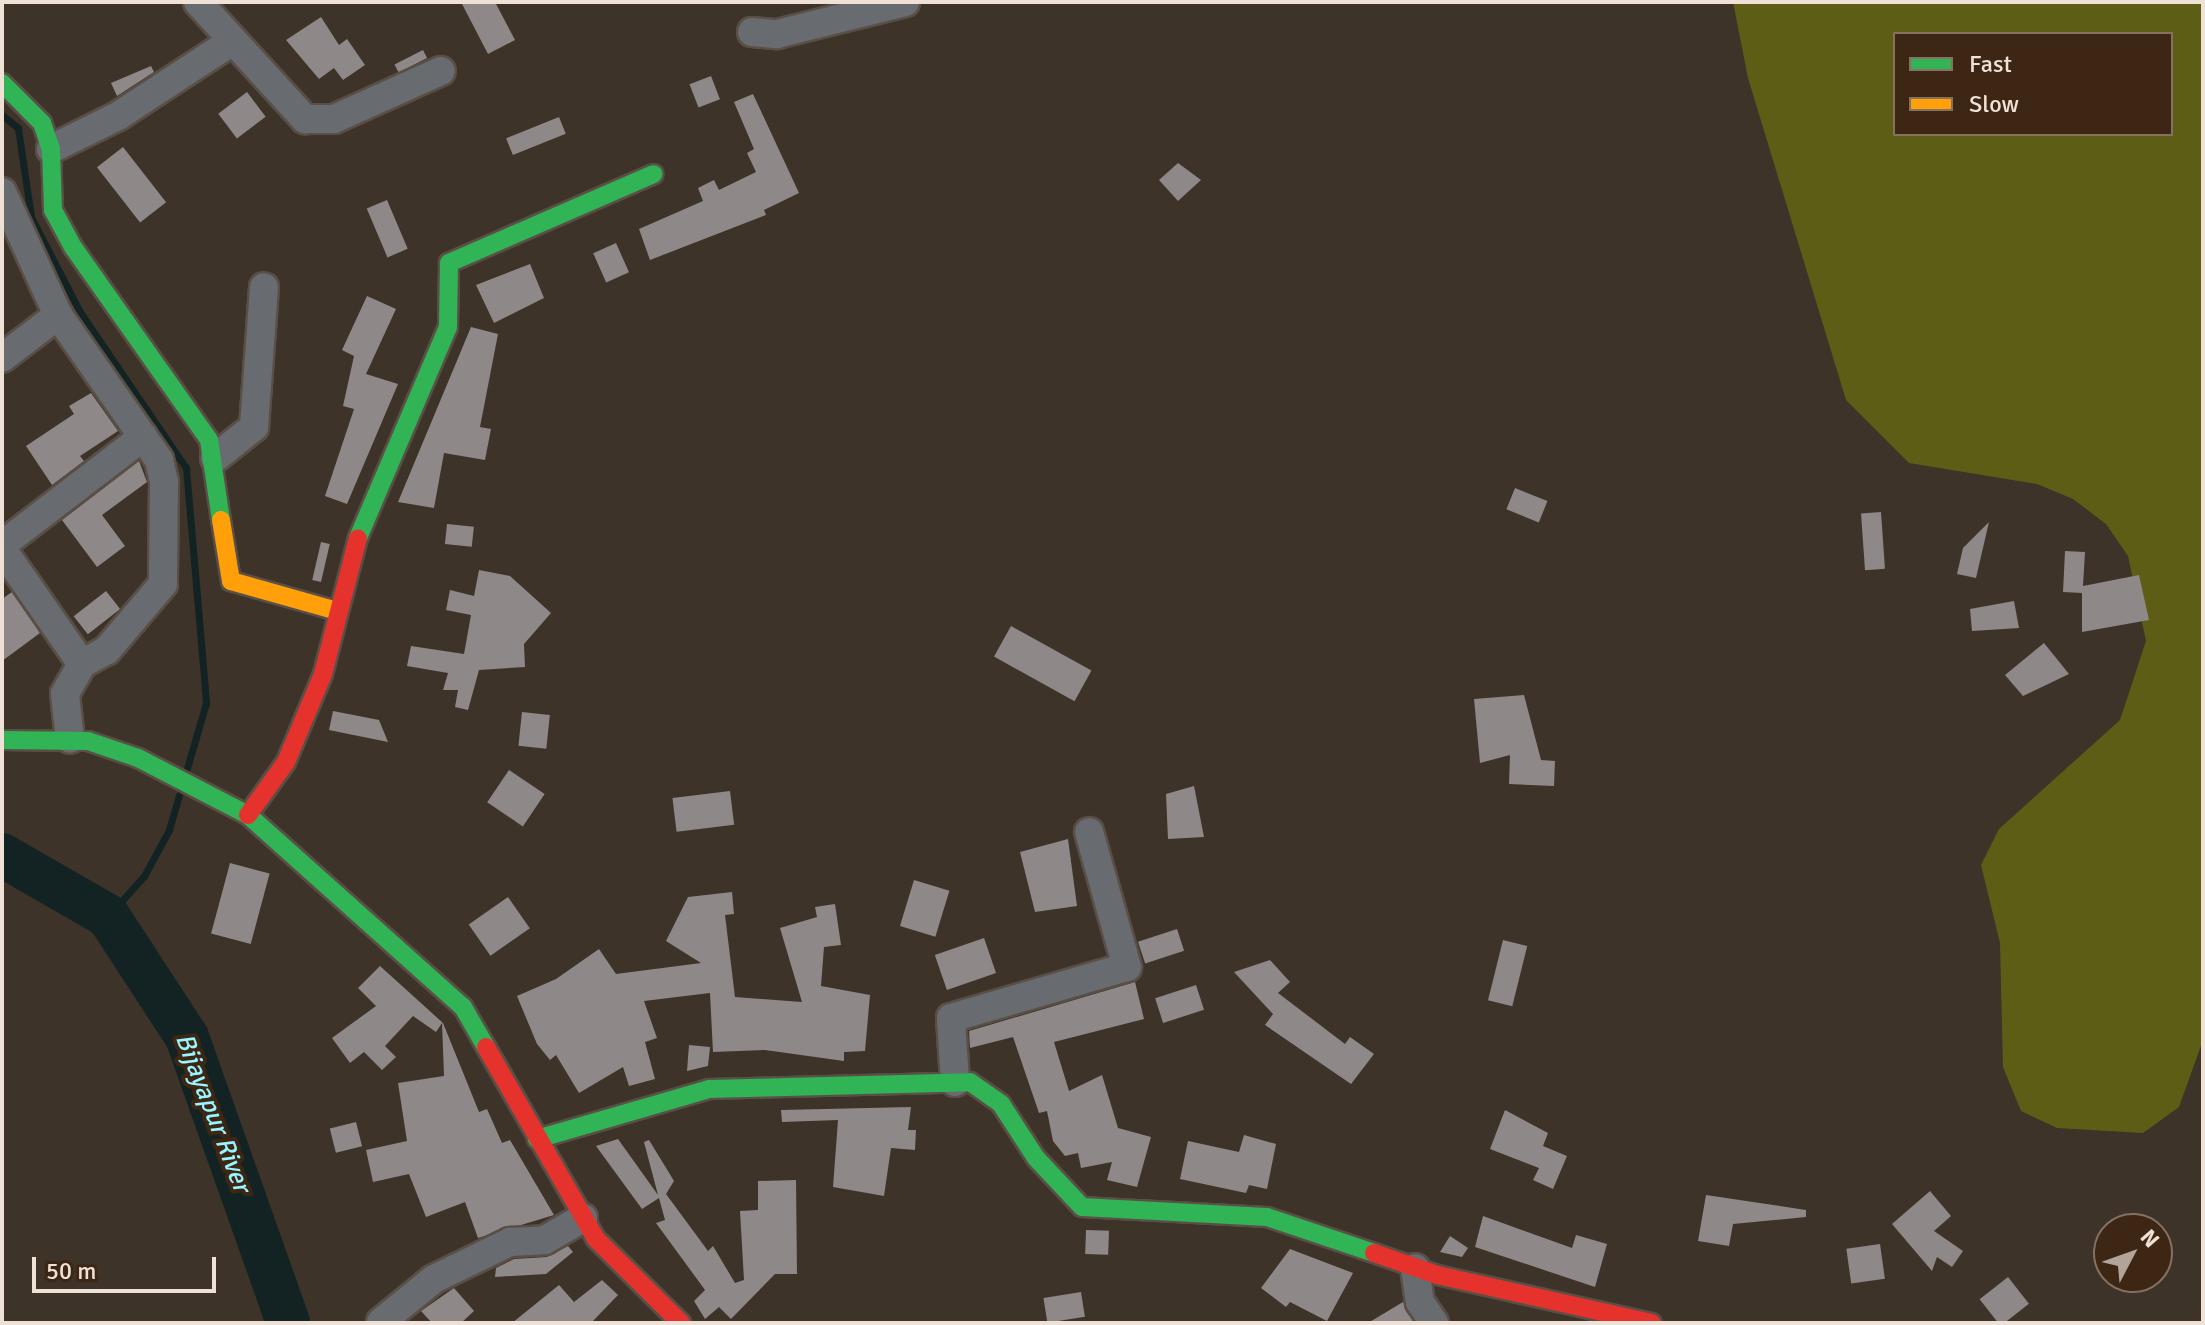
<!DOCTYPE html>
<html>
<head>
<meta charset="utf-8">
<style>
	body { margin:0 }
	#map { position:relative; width:2205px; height:1325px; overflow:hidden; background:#3e3328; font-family:Signika,sans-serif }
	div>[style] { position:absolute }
	.forest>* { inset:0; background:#5d5d16 }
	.stream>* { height:7px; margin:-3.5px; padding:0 3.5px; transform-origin:3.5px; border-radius:3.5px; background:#132323 }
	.river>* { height:44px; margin:-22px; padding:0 22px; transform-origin:22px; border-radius:22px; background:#132323 }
	.building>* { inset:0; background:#8f8889; transform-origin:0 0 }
	.roads { filter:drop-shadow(2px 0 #594f46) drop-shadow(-2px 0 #594f46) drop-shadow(0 2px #594f46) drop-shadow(0 -2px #594f46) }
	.street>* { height:28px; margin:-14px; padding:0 14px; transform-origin:14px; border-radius:14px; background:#686b70 }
	.fast>* { height:18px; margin:-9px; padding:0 9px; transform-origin:9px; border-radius:9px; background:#30b455 }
	.slow>* { height:18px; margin:-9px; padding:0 9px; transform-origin:9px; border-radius:9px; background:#ff9f0a }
	.jam>* { height:18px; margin:-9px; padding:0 9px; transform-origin:9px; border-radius:9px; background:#e5322d }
	span { translate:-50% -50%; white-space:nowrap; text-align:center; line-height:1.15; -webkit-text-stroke:8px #3d2714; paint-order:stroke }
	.water-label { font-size:26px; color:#97f6ff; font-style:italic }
	.frame { position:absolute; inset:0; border:4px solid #f0e1d6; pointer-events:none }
	.legend { position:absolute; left:1893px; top:32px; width:280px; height:104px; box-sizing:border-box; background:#3d2714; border:2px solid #857162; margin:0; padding:10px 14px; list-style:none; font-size:24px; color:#f0e1d6 }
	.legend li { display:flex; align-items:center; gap:16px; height:40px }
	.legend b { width:40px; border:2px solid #857162 }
	.north { position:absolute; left:2093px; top:1213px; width:80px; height:80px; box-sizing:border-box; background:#3d2714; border:2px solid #857162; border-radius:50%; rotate:49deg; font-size:22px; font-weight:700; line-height:32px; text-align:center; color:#f0e1d6 }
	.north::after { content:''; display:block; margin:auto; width:28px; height:36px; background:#b2a499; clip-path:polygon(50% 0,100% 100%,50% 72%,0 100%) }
	.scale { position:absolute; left:32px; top:1257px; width:184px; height:36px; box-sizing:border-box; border:4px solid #f0e1d6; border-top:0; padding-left:10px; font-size:24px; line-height:28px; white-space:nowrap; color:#f0e1d6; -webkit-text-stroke:6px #3d2714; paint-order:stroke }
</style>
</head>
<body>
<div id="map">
	<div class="forest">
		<i style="clip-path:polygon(evenodd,1733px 2px,2203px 2px,2203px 1040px,2179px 1107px,2143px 1133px,2057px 1128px,2021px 1111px,2003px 1067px,2000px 943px,1981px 865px,1999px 829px,2120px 720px,2146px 641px,2128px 556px,2106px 524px,2073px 499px,2037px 484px,1909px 463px,1846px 400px,1748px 78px,1733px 2px,1895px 34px,2171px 34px,2171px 134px,1895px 134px,1895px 34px)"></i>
	</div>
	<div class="stream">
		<i style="left:2px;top:115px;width:21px;rotate:39deg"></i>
		<i style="left:18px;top:128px;width:90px;rotate:81.7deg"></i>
		<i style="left:31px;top:217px;width:107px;rotate:62.7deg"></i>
		<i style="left:80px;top:312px;width:189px;rotate:55.8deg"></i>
		<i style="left:186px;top:468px;width:236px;rotate:85.1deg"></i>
		<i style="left:206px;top:703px;width:68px;rotate:106.3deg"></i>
		<i style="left:108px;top:916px;width:54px;rotate:-48deg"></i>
		<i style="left:144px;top:876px;width:52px;rotate:-61.5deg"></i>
		<i style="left:169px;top:830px;width:36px;rotate:-74deg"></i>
	</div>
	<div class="river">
		<i style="left:2px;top:855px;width:122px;rotate:29.9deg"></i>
		<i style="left:108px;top:916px;width:145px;rotate:56.9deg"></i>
		<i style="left:187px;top:1037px;width:303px;rotate:70.5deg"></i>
	</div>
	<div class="building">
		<i style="clip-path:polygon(461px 2px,495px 2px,515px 40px,488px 54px)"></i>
		<i style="clip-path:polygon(321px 17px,339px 45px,347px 39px,365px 65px,343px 80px,334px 68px,319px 79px,286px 40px)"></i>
		<i style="left:423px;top:50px;width:9px;height:32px;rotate:63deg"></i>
		<i style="clip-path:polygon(151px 66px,154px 72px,117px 96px,111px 83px)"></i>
		<i style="left:711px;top:76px;width:25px;height:23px;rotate:69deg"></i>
		<i style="left:247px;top:92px;width:31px;height:36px;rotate:53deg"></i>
		<i style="clip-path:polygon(753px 94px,799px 193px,764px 210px,766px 215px,650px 260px,639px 229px,703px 201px,698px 188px,714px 180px,719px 190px,756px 172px,747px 153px,754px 149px,734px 102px)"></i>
		<i style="left:559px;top:117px;width:18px;height:57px;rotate:68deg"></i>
		<i style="left:123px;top:147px;width:70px;height:33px;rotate:52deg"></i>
		<i style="clip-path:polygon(1178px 163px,1201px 180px,1178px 201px,1159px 180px)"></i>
		<i style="left:387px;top:200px;width:53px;height:22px;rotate:67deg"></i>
		<i style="left:616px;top:243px;width:32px;height:25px;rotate:66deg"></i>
		<i style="clip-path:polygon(530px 264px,544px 298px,494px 323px,476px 285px)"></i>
		<i style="clip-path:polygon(367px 296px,396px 309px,366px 374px,398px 384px,347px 504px,325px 496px,354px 409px,343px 406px,354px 356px,342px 350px)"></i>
		<i style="clip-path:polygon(471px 327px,498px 334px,480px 427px,491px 429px,485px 460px,444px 453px,434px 508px,398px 502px)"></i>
		<i style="clip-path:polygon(91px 393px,118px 431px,80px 456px,84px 461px,52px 485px,26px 446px,74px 414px,69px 406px)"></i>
		<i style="clip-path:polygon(139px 461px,147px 482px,102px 515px,125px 546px,97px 567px,62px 520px)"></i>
		<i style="left:1515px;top:488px;width:35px;height:23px;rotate:22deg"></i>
		<i style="left:1881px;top:512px;width:57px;height:20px;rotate:86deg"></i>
		<i style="clip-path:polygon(1989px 522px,1976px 578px,1957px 574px,1963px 548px)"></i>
		<i style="left:447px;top:524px;width:27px;height:20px;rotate:6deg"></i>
		<i style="left:321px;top:542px;width:9px;height:39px;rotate:13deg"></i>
		<i style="clip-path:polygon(2065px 551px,2085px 552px,2083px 586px,2139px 575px,2149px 620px,2082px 632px,2082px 593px,2063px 592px)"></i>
		<i style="clip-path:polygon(479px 570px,510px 576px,551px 613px,524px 644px,525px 667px,479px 670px,468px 710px,455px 707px,458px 690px,443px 690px,448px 673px,407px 666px,411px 646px,464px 654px,471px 615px,446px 610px,450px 590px,474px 596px)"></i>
		<i style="left:106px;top:591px;width:23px;height:41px;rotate:52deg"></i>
		<i style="clip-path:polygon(12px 592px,40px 633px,2px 661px,2px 599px)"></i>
		<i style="clip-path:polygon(2014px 601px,2019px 628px,1972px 631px,1970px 609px)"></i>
		<i style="left:1011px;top:626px;width:92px;height:35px;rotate:29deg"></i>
		<i style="clip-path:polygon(2044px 643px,2069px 674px,2023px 696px,2005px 675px)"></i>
		<i style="clip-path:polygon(1524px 695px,1541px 760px,1555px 761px,1554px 786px,1509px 784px,1510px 755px,1480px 763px,1474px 699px)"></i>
		<i style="clip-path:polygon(333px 711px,379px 720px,388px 742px,329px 730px)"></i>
		<i style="left:522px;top:712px;width:28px;height:34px;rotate:6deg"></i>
		<i style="left:509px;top:770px;width:43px;height:39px;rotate:34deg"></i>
		<i style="clip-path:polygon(1194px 786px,1204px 837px,1168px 839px,1166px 794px)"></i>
		<i style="left:730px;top:791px;width:34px;height:58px;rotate:83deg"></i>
		<i style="clip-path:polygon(1068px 839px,1077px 906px,1035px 912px,1020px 852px)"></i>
		<i style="left:230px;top:863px;width:41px;height:73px;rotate:15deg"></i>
		<i style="left:914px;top:880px;width:37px;height:48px;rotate:17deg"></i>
		<i style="clip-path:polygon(732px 892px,734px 914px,725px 915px,735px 997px,802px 1002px,780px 928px,817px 917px,815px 907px,835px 904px,841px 945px,824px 947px,821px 986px,870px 995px,865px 1051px,844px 1052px,844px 1061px,765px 1050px,713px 1052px,710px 993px,644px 1001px,657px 1038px,645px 1042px,655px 1079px,629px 1086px,623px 1067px,579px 1093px,556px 1055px,550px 1060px,537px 1044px,517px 996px,556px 979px,599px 949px,616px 974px,701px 963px,666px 941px,688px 897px)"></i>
		<i style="left:508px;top:897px;width:38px;height:48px;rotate:55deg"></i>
		<i style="left:1177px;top:929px;width:23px;height:41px;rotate:72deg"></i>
		<i style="left:984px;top:938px;width:37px;height:52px;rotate:71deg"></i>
		<i style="left:1503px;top:940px;width:25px;height:62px;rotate:14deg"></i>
		<i style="clip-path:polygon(1270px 960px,1290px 982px,1278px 993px,1345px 1044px,1350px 1037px,1374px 1054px,1351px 1084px,1265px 1025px,1273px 1014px,1234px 972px)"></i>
		<i style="clip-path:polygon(380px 966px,443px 1023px,479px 1112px,487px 1109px,502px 1143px,510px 1140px,554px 1215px,478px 1238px,465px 1202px,426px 1217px,409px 1174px,373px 1182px,366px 1150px,407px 1141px,398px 1083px,444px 1076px,442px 1023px,436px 1032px,413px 1016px,385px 1046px,396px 1057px,382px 1070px,364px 1052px,350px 1063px,332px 1038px,376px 1006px,358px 988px)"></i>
		<i style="clip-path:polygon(1135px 982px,1144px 1019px,1054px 1042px,1069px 1091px,1102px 1075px,1118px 1128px,1151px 1137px,1137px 1187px,1107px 1180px,1112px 1162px,1081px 1168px,1078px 1153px,1065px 1156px,1053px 1141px,1047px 1111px,1039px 1113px,1013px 1037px,970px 1048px,969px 1031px)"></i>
		<i style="left:1196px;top:985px;width:26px;height:43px;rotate:72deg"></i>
		<i style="clip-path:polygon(689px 1045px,710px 1047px,708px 1066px,687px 1071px)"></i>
		<i style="clip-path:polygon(911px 1107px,908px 1130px,916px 1130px,915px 1150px,891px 1148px,884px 1196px,833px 1187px,838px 1120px,782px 1122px,781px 1110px)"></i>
		<i style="clip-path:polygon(1505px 1110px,1548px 1133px,1543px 1146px,1567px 1156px,1553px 1189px,1533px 1180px,1539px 1168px,1490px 1149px)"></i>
		<i style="left:356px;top:1122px;width:25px;height:27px;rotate:76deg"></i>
		<i style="clip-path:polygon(1244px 1135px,1276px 1144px,1267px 1189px,1249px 1185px,1246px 1193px,1180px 1179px,1188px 1141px,1239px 1152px)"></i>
		<i style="clip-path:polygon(618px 1139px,658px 1195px,644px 1142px,649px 1140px,674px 1181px,666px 1194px,708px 1251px,713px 1246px,735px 1283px,744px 1280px,740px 1211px,758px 1210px,758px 1181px,796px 1180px,797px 1274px,775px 1274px,731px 1319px,719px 1307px,705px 1319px,694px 1301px,705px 1290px,656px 1223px,665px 1220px,659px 1198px,642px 1209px,596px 1146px)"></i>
		<i style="clip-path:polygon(1930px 1191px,1951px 1216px,1934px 1231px,1963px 1251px,1952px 1267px,1937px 1257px,1932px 1271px,1892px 1224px)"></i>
		<i style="clip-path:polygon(1706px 1195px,1806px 1210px,1806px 1217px,1733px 1224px,1729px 1246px,1698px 1241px)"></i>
		<i style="clip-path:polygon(1483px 1216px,1572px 1248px,1576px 1235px,1607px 1244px,1595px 1287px,1475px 1247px)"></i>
		<i style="left:1086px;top:1230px;width:23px;height:24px;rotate:2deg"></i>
		<i style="clip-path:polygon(1450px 1236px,1468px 1248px,1462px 1257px,1440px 1252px)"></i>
		<i style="left:1880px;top:1244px;width:35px;height:34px;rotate:82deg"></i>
		<i style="clip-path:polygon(568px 1246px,573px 1252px,546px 1274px,495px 1277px,496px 1268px,514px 1259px,547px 1257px)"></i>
		<i style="clip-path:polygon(1290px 1249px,1353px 1273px,1327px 1321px,1290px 1302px,1286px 1307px,1261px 1288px)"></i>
		<i style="left:2008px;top:1277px;width:34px;height:36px;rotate:52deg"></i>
		<i style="clip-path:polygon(602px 1280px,618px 1295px,591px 1323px,512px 1323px,559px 1285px,574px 1302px)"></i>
		<i style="clip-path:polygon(454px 1288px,474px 1311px,461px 1323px,432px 1323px,421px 1311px)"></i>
		<i style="left:1081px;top:1292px;width:25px;height:38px;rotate:81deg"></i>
		<i style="clip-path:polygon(1403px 1302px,1414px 1323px,1368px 1323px)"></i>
	</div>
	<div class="roads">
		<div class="street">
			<i style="left:198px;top:2px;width:159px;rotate:47.6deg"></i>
			<i style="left:305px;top:119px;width:29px"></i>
			<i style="left:334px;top:119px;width:117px;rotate:-24.2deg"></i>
			<i style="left:752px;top:32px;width:25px;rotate:5deg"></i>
			<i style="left:777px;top:34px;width:132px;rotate:-14deg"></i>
			<i style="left:51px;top:149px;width:75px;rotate:-26.2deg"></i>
			<i style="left:118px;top:116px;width:135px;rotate:-33.2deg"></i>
			<i style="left:2px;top:192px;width:135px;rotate:65.5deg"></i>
			<i style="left:58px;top:315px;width:177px;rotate:55.1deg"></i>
			<i style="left:159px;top:460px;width:23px;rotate:77deg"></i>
			<i style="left:164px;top:482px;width:102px;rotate:90.6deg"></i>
			<i style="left:163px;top:584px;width:87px;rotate:130.3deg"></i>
			<i style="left:107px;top:650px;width:29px;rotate:151deg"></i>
			<i style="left:2px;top:358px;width:71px;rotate:-37.5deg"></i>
			<i style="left:215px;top:458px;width:50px;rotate:-38.5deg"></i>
			<i style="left:254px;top:427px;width:140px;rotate:-85.9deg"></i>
			<i style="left:2px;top:545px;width:178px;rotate:-37.5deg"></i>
			<i style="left:2px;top:549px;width:140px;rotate:55.2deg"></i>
			<i style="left:82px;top:664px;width:34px;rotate:120deg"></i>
			<i style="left:65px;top:694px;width:45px;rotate:83.7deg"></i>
			<i style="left:955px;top:1082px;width:64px;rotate:-93.6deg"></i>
			<i style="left:951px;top:1018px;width:183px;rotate:-16.2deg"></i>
			<i style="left:1127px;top:967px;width:140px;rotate:-105.7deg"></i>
			<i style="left:1415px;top:1268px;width:34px;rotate:82deg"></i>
			<i style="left:1420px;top:1302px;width:25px;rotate:56deg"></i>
			<i style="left:381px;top:1322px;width:68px;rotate:-39.1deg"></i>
			<i style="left:434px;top:1279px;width:85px;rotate:-26deg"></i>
			<i style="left:510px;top:1242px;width:35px;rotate:-3deg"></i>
			<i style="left:545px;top:1240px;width:44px;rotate:-30.1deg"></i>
		</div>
		<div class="fast">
			<i style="left:2px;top:83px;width:57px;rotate:45deg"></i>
			<i style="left:42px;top:123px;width:28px;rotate:71deg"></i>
			<i style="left:51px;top:149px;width:61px;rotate:88.1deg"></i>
			<i style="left:53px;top:210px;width:42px;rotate:61.6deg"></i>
			<i style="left:73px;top:247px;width:236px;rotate:54.8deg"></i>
			<i style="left:209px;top:440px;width:81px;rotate:81.5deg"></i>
			<i style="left:358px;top:538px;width:229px;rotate:-66.9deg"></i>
			<i style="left:448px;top:327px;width:64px;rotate:-89.1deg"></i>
			<i style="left:449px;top:263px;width:223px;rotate:-23.5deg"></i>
			<i style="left:2px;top:740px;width:86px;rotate:0.7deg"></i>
			<i style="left:88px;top:741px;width:53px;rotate:18.8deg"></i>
			<i style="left:138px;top:758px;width:124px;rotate:27.4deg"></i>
			<i style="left:248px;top:815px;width:288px;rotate:41.8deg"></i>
			<i style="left:463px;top:1007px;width:46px;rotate:60.1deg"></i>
			<i style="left:537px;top:1139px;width:179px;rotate:-16.2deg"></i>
			<i style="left:709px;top:1089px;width:261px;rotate:-1.5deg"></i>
			<i style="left:970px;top:1082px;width:38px;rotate:35deg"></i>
			<i style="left:1001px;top:1104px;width:64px;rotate:57.1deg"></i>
			<i style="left:1036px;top:1158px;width:67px;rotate:46.8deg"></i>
			<i style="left:1082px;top:1207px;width:185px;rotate:3.1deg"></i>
			<i style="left:1267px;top:1217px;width:113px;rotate:18.6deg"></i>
		</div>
		<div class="slow">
			<i style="left:221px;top:520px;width:62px;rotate:80.7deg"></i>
			<i style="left:231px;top:581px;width:110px;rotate:15.8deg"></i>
		</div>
		<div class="jam">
			<i style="left:248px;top:815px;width:65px;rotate:-54.4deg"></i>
			<i style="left:286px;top:762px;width:95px;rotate:-67.2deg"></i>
			<i style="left:323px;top:674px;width:140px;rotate:-75.6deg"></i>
			<i style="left:486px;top:1047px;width:221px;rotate:60.2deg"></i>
			<i style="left:596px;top:1239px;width:120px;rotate:44.7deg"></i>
			<i style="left:1374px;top:1253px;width:67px;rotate:19.2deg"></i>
			<i style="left:1437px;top:1275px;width:220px;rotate:12.6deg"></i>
		</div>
	</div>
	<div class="water-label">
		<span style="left:212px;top:1113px;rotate:69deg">Bijayapur River</span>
	</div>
	<div class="frame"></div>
	<ul class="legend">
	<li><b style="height:10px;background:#30b455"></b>Fast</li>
	<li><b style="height:10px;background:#ff9f0a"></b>Slow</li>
	</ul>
	<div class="north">N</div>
	<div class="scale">50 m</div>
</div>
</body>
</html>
